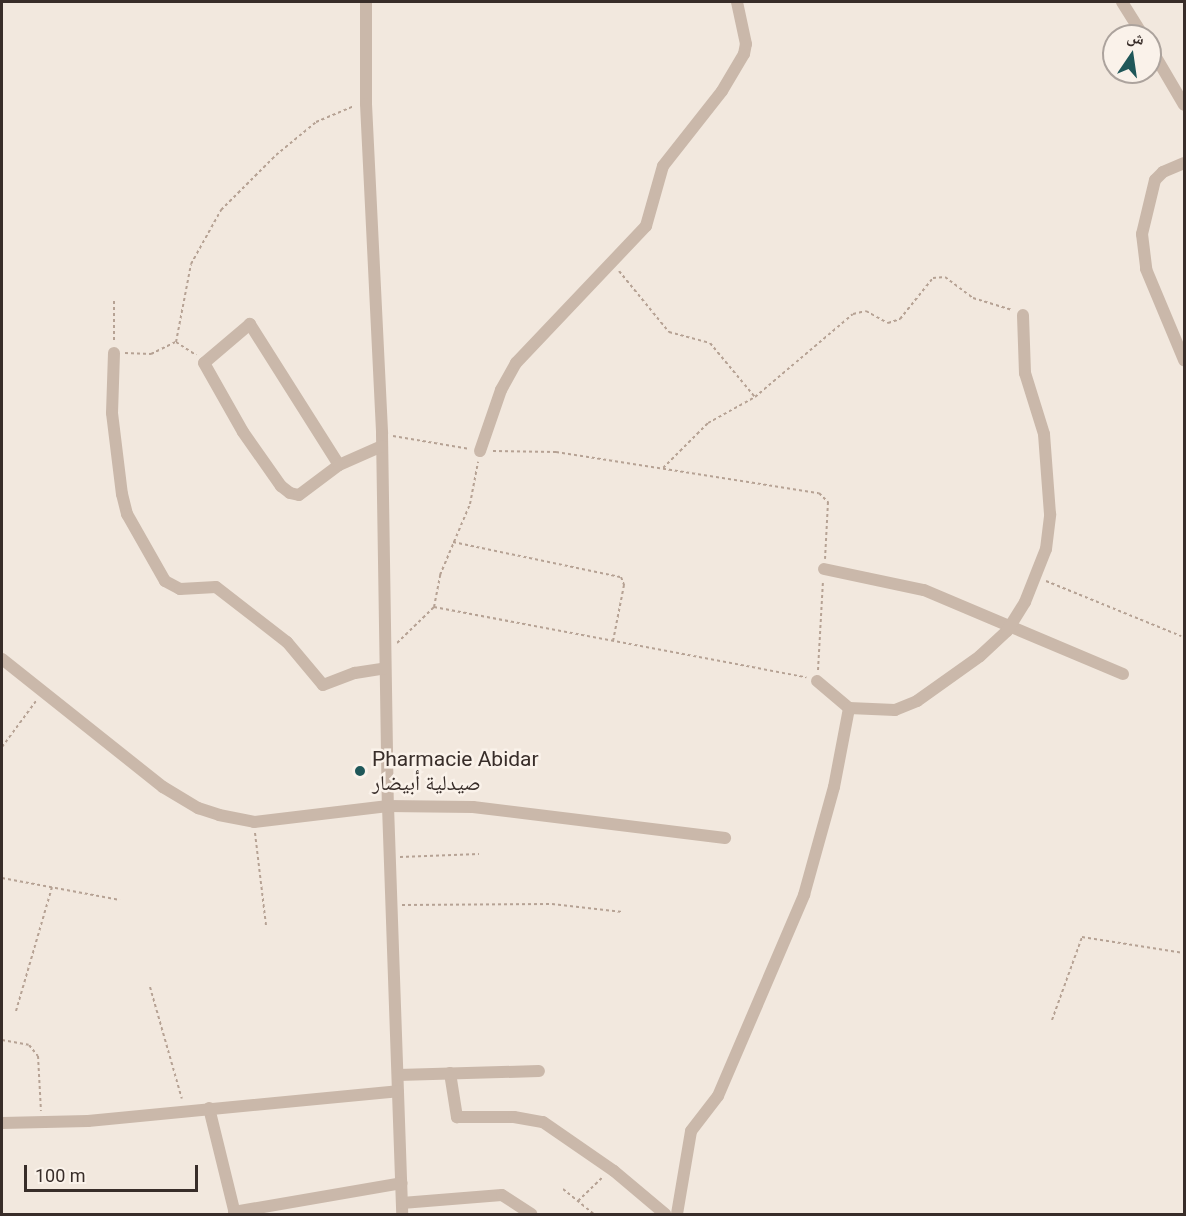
<!DOCTYPE html>
<html>
<head>
<meta charset="utf-8">
<style>
	body { margin:0 }
	#map { position:relative; width:1186px; height:1216px; overflow:hidden; background:#f2e8de; font-family:Roboto,"Noto Naskh Arabic",sans-serif }
	div>[style] { position:absolute }
	.path>* { height:2px; margin-top:-1px; transform-origin:0; background:repeating-linear-gradient(90deg,#b6a294 0 3px,transparent 0 6px) }
	.minor>* { height:12px; margin:-6px; padding:0 6px; transform-origin:6px; border-radius:6px; background:#cab8aa }
	.dots>* { width:16px; height:16px; translate:-50% -50%; box-sizing:border-box; border:3px solid #faf2ea; border-radius:50% }
	span { translate:-50% -50%; white-space:nowrap; text-align:center; line-height:1.15; -webkit-text-stroke:5px #faf2ea; paint-order:stroke }
	.poi-label { font-size:21px; color:#382d29 }
	.left { translate:0 -50%; text-align:left }
	.frame { position:absolute; inset:0; border:3px solid #382d29; pointer-events:none }
	.north { position:absolute; left:1102px; top:24px; width:60px; height:60px; box-sizing:border-box; background:#faf2ea; border:2px solid #aca39d; border-radius:50%; rotate:13deg; font-size:16px; font-weight:700; line-height:24px; text-align:center; color:#382d29 }
	.north::after { content:''; display:block; margin:auto; width:21px; height:27px; background:#1f5759; clip-path:polygon(50% 0,100% 100%,50% 72%,0 100%) }
	.scale { position:absolute; left:24px; top:1165px; width:174px; height:27px; box-sizing:border-box; border:3px solid #382d29; border-top:0; padding-left:8px; font-size:18px; line-height:21px; white-space:nowrap; color:#382d29; -webkit-text-stroke:4px #faf2ea; paint-order:stroke }
</style>
</head>
<body>
<div id="map">
	<div class="path">
		<i style="left:619px;top:271px;width:79px;rotate:50.7deg"></i>
		<i style="left:669px;top:332px;width:42px;rotate:15deg"></i>
		<i style="left:710px;top:343px;width:70px;rotate:50.2deg"></i>
		<i style="left:114px;top:301px;width:42px;rotate:90deg"></i>
		<i style="left:176px;top:342px;width:79px;rotate:-79.1deg"></i>
		<i style="left:191px;top:264px;width:62px;rotate:-60.9deg"></i>
		<i style="left:221px;top:210px;width:78px;rotate:-45deg"></i>
		<i style="left:276px;top:155px;width:52px;rotate:-39.5deg"></i>
		<i style="left:316px;top:122px;width:41px;rotate:-22.8deg"></i>
		<i style="left:125px;top:353px;width:26px;rotate:2deg"></i>
		<i style="left:151px;top:354px;width:28px;rotate:-26deg"></i>
		<i style="left:176px;top:342px;width:24px;rotate:33deg"></i>
		<i style="left:393px;top:436px;width:78px;rotate:9.6deg"></i>
		<i style="left:493px;top:451px;width:63px;rotate:0.9deg"></i>
		<i style="left:556px;top:452px;width:266px;rotate:8.9deg"></i>
		<i style="left:819px;top:493px;width:13px;rotate:45deg"></i>
		<i style="left:828px;top:502px;width:57px;rotate:93deg"></i>
		<i style="left:663px;top:468px;width:64px;rotate:-45deg"></i>
		<i style="left:708px;top:423px;width:54px;rotate:-29deg"></i>
		<i style="left:755px;top:397px;width:128px;rotate:-40.3deg"></i>
		<i style="left:853px;top:314px;width:13px;rotate:-13deg"></i>
		<i style="left:866px;top:311px;width:25px;rotate:29deg"></i>
		<i style="left:888px;top:323px;width:13px;rotate:-18deg"></i>
		<i style="left:900px;top:319px;width:53px;rotate:-51.2deg"></i>
		<i style="left:933px;top:278px;width:12px;rotate:-5deg"></i>
		<i style="left:945px;top:277px;width:35px;rotate:37deg"></i>
		<i style="left:973px;top:298px;width:41px;rotate:17.1deg"></i>
		<i style="left:453px;top:542px;width:172px;rotate:11.8deg"></i>
		<i style="left:621px;top:577px;width:9px;rotate:69deg"></i>
		<i style="left:624px;top:585px;width:57px;rotate:101.1deg"></i>
		<i style="left:1046px;top:581px;width:146px;rotate:22.2deg"></i>
		<i style="left:434px;top:607px;width:379px;rotate:10.7deg"></i>
		<i style="left:397px;top:643px;width:52px;rotate:-44.2deg"></i>
		<i style="left:434px;top:607px;width:33px;rotate:-79deg"></i>
		<i style="left:440px;top:575px;width:77px;rotate:-67.1deg"></i>
		<i style="left:470px;top:504px;width:43px;rotate:-79.2deg"></i>
		<i style="left:818px;top:670px;width:90px;rotate:-86.8deg"></i>
		<i style="left:2px;top:747px;width:57px;rotate:-53.5deg"></i>
		<i style="left:255px;top:833px;width:93px;rotate:83.2deg"></i>
		<i style="left:400px;top:857px;width:79px;rotate:-2.2deg"></i>
		<i style="left:2px;top:878px;width:120px;rotate:10.6deg"></i>
		<i style="left:402px;top:905px;width:150px;rotate:-0.4deg"></i>
		<i style="left:552px;top:904px;width:71px;rotate:6.4deg"></i>
		<i style="left:150px;top:987px;width:116px;rotate:74.1deg"></i>
		<i style="left:16px;top:1011px;width:129px;rotate:-73.8deg"></i>
		<i style="left:1052px;top:1020px;width:88px;rotate:-70.1deg"></i>
		<i style="left:1082px;top:937px;width:103px;rotate:8.9deg"></i>
		<i style="left:2px;top:1040px;width:27px;rotate:10deg"></i>
		<i style="left:29px;top:1045px;width:14px;rotate:51deg"></i>
		<i style="left:38px;top:1056px;width:55px;rotate:86.9deg"></i>
		<i style="left:563px;top:1189px;width:40px;rotate:39deg"></i>
		<i style="left:578px;top:1201px;width:33px;rotate:-44deg"></i>
	</div>
	<div class="minor">
		<i style="left:366px;top:2px;width:102px;rotate:90deg"></i>
		<i style="left:366px;top:104px;width:330px;rotate:87.2deg"></i>
		<i style="left:382px;top:434px;width:372px;rotate:89.1deg"></i>
		<i style="left:388px;top:806px;width:408px;rotate:88deg"></i>
		<i style="left:1122px;top:2px;width:40px;rotate:58deg"></i>
		<i style="left:1150px;top:47px;width:67px;rotate:59.6deg"></i>
		<i style="left:1184px;top:163px;width:23px;rotate:157deg"></i>
		<i style="left:1163px;top:172px;width:11px;rotate:135deg"></i>
		<i style="left:1155px;top:180px;width:56px;rotate:103.5deg"></i>
		<i style="left:1142px;top:234px;width:35px;rotate:83deg"></i>
		<i style="left:1146px;top:269px;width:99px;rotate:67.3deg"></i>
		<i style="left:114px;top:353px;width:60px;rotate:91.9deg"></i>
		<i style="left:112px;top:413px;width:82px;rotate:83deg"></i>
		<i style="left:122px;top:494px;width:21px;rotate:76deg"></i>
		<i style="left:127px;top:514px;width:77px;rotate:60.4deg"></i>
		<i style="left:165px;top:581px;width:17px;rotate:28deg"></i>
		<i style="left:180px;top:589px;width:36px;rotate:-3deg"></i>
		<i style="left:216px;top:587px;width:90px;rotate:37.8deg"></i>
		<i style="left:287px;top:642px;width:56px;rotate:50.1deg"></i>
		<i style="left:323px;top:685px;width:34px;rotate:-21deg"></i>
		<i style="left:355px;top:673px;width:30px;rotate:-9deg"></i>
		<i style="left:480px;top:451px;width:65px;rotate:-71deg"></i>
		<i style="left:501px;top:390px;width:31px;rotate:-61deg"></i>
		<i style="left:516px;top:363px;width:189px;rotate:-46.5deg"></i>
		<i style="left:646px;top:226px;width:62px;rotate:-74.2deg"></i>
		<i style="left:663px;top:166px;width:95px;rotate:-51.8deg"></i>
		<i style="left:722px;top:91px;width:43px;rotate:-59.3deg"></i>
		<i style="left:744px;top:54px;width:10px;rotate:-79deg"></i>
		<i style="left:746px;top:44px;width:43px;rotate:-102.1deg"></i>
		<i style="left:339px;top:465px;width:167px;rotate:-122.3deg"></i>
		<i style="left:250px;top:324px;width:60px;rotate:139.7deg"></i>
		<i style="left:204px;top:363px;width:79px;rotate:60.5deg"></i>
		<i style="left:243px;top:432px;width:66px;rotate:54.9deg"></i>
		<i style="left:281px;top:486px;width:11px;rotate:38deg"></i>
		<i style="left:290px;top:493px;width:9px;rotate:13deg"></i>
		<i style="left:299px;top:495px;width:50px;rotate:-36.9deg"></i>
		<i style="left:339px;top:465px;width:47px;rotate:-23.8deg"></i>
		<i style="left:824px;top:569px;width:102px;rotate:11.9deg"></i>
		<i style="left:924px;top:590px;width:216px;rotate:22.9deg"></i>
		<i style="left:2px;top:659px;width:206px;rotate:38.5deg"></i>
		<i style="left:163px;top:787px;width:41px;rotate:31deg"></i>
		<i style="left:198px;top:808px;width:22px;rotate:18deg"></i>
		<i style="left:219px;top:815px;width:36px;rotate:11deg"></i>
		<i style="left:254px;top:822px;width:135px;rotate:-6.8deg"></i>
		<i style="left:388px;top:806px;width:85px;rotate:0.7deg"></i>
		<i style="left:473px;top:807px;width:254px;rotate:7deg"></i>
		<i style="left:817px;top:681px;width:42px;rotate:40.2deg"></i>
		<i style="left:849px;top:708px;width:46px;rotate:2.5deg"></i>
		<i style="left:895px;top:710px;width:24px;rotate:-22deg"></i>
		<i style="left:917px;top:701px;width:77px;rotate:-35.5deg"></i>
		<i style="left:980px;top:656px;width:37px;rotate:-43deg"></i>
		<i style="left:1007px;top:631px;width:34px;rotate:-58deg"></i>
		<i style="left:1025px;top:602px;width:57px;rotate:-68.4deg"></i>
		<i style="left:1046px;top:549px;width:35px;rotate:-83deg"></i>
		<i style="left:1050px;top:514px;width:80px;rotate:-94.3deg"></i>
		<i style="left:1044px;top:434px;width:64px;rotate:-107.3deg"></i>
		<i style="left:1025px;top:373px;width:58px;rotate:-92deg"></i>
		<i style="left:450px;top:1073px;width:45px;rotate:81deg"></i>
		<i style="left:457px;top:1117px;width:57px"></i>
		<i style="left:514px;top:1117px;width:29px;rotate:10deg"></i>
		<i style="left:543px;top:1122px;width:86px;rotate:34.6deg"></i>
		<i style="left:614px;top:1171px;width:67px;rotate:40.1deg"></i>
		<i style="left:398px;top:1075px;width:141px;rotate:-1.6deg"></i>
		<i style="left:209px;top:1108px;width:109px;rotate:76.2deg"></i>
		<i style="left:2px;top:1123px;width:86px;rotate:-1.3deg"></i>
		<i style="left:88px;top:1121px;width:311px;rotate:-5.5deg"></i>
		<i style="left:402px;top:1203px;width:100px;rotate:-4.6deg"></i>
		<i style="left:502px;top:1195px;width:35px;rotate:33deg"></i>
		<i style="left:234px;top:1212px;width:170px;rotate:-9.8deg"></i>
		<i style="left:677px;top:1214px;width:84px;rotate:-80.4deg"></i>
		<i style="left:691px;top:1131px;width:44px;rotate:-52.4deg"></i>
		<i style="left:718px;top:1096px;width:219px;rotate:-66.8deg"></i>
		<i style="left:804px;top:895px;width:112px;rotate:-74.5deg"></i>
		<i style="left:834px;top:787px;width:80px;rotate:-79.2deg"></i>
	</div>
	<div class="dots">
		<i style="left:360px;top:771px;background:#1f5759"></i>
	</div>
	<div class="poi-label">
		<span class="left" style="left:372px;top:771px">Pharmacie Abidar<br>صيدلية أبيضار</span>
	</div>
	<div class="frame"></div>
	<div class="north">ش</div>
	<div class="scale">100 m</div>
</div>
</body>
</html>
